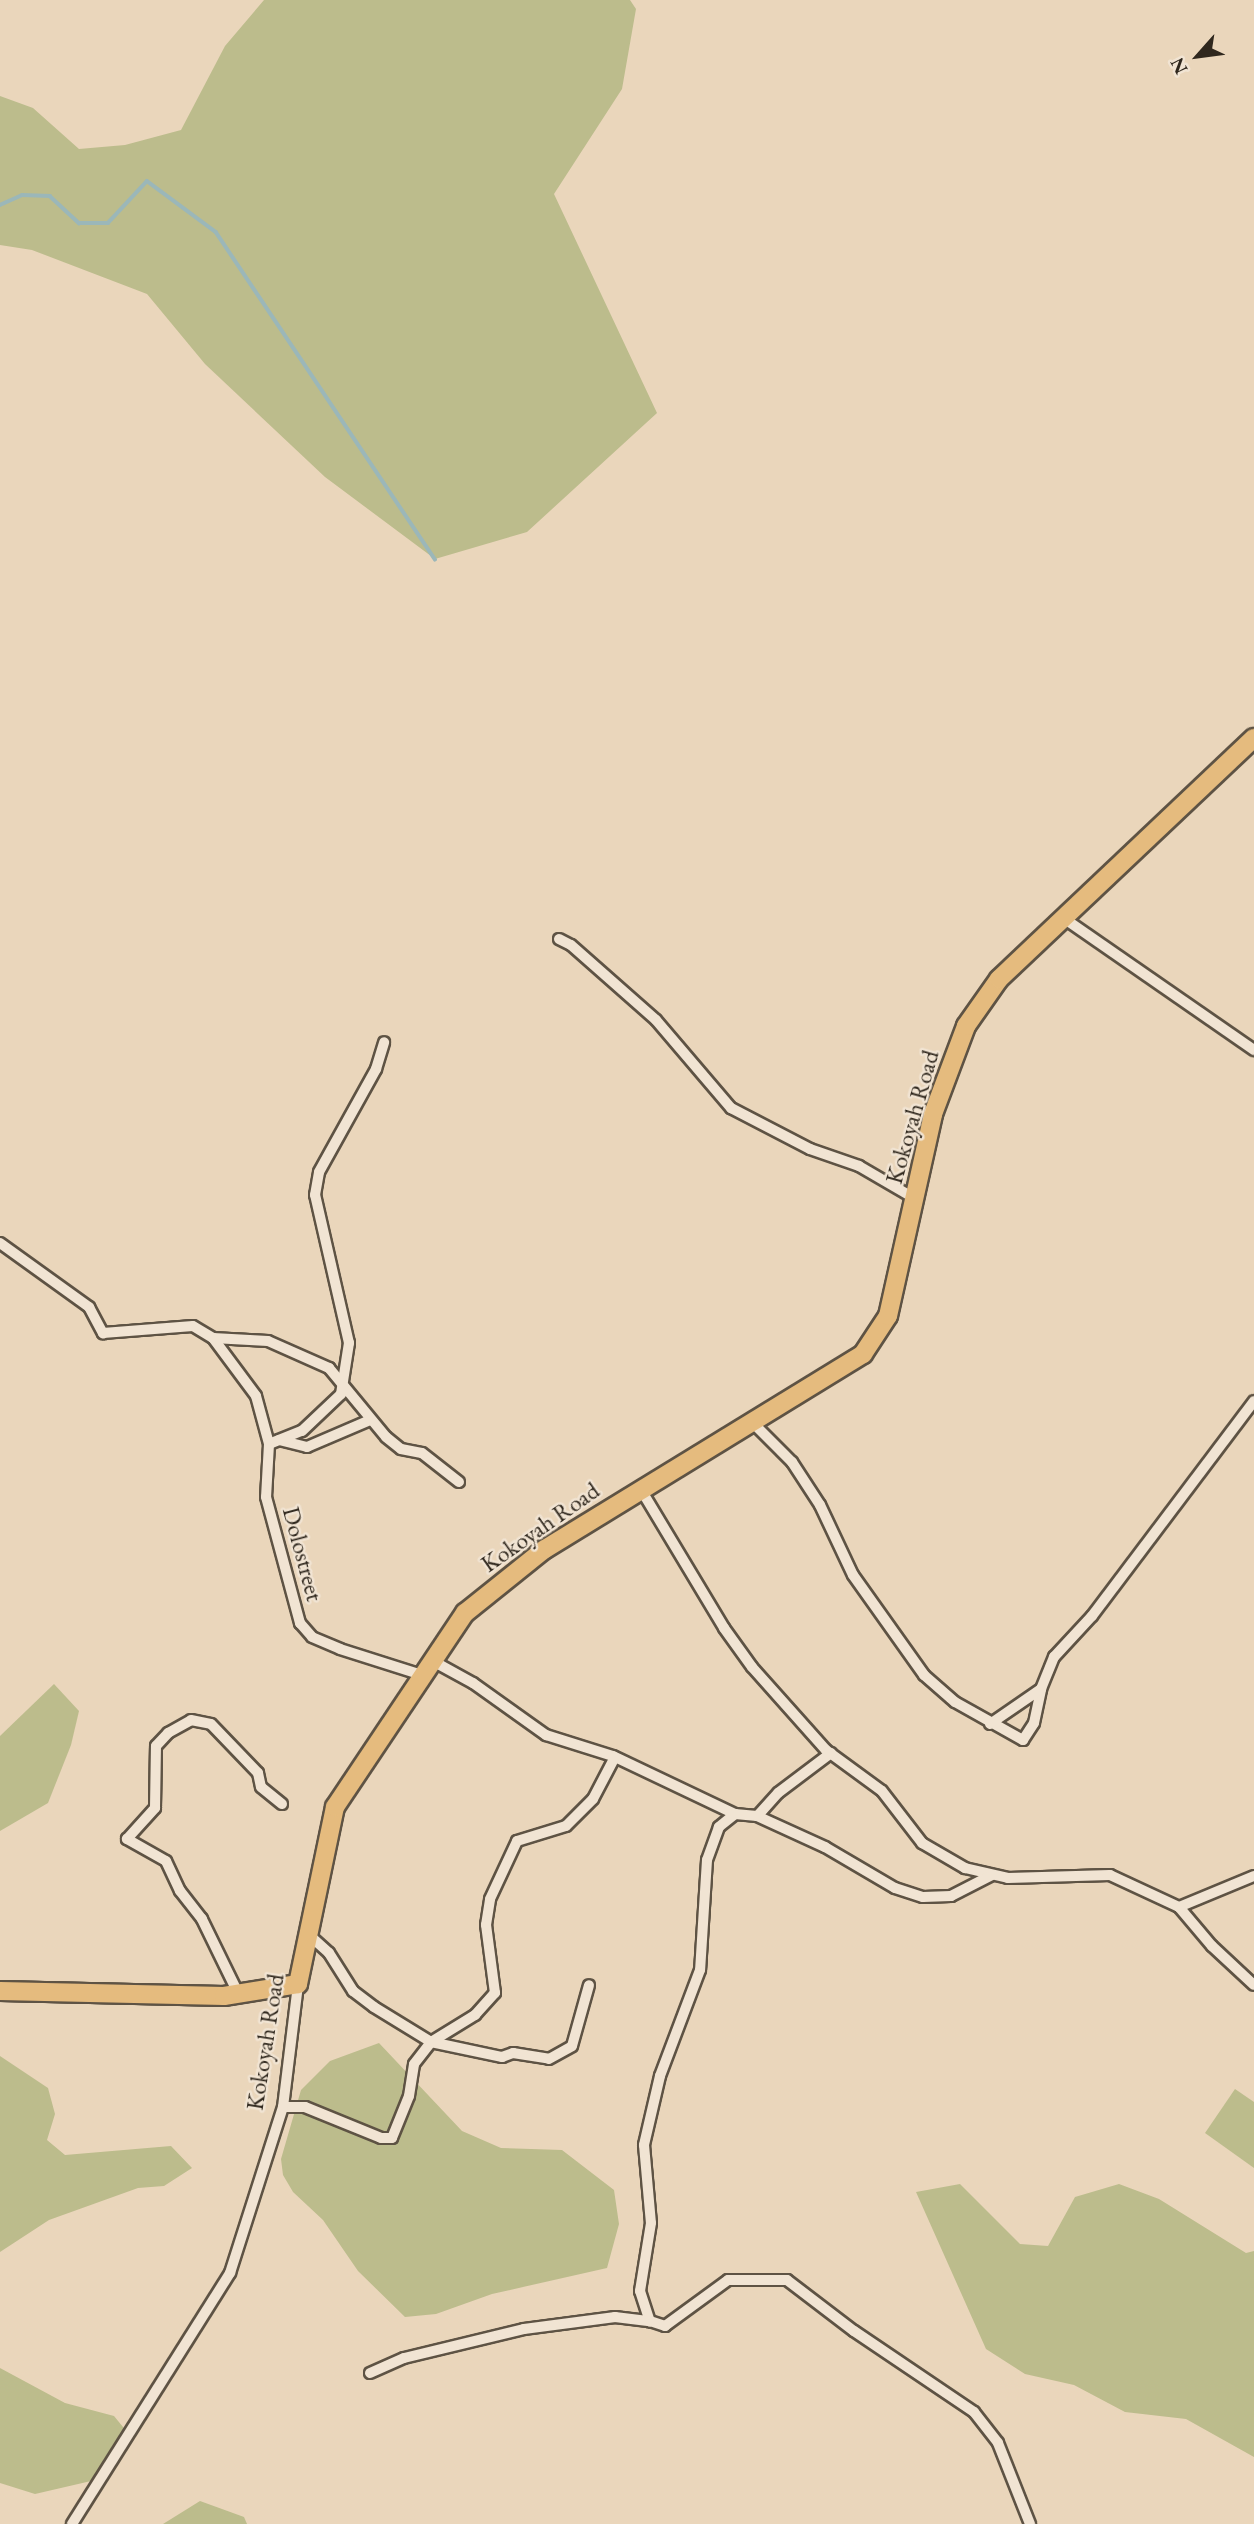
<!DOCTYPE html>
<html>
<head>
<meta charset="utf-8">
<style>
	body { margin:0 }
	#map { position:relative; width:1254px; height:2524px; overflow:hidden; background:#ead6bb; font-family:"EB Garamond",serif }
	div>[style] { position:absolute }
	.green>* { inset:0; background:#bcbc8c }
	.stream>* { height:3.5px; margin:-1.75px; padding:0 1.75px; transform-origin:1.75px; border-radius:1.75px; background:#9bb7b9 }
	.roads { filter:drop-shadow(2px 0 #5e5344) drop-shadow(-2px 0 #5e5344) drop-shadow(0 2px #5e5344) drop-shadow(0 -2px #5e5344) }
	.street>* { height:10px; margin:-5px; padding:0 5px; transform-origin:5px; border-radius:5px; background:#f1e4d3 }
	.primary>* { height:18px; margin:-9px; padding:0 9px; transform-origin:9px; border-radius:9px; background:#e5bb7e }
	span { translate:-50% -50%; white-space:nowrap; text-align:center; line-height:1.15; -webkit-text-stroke:5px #f1e4d3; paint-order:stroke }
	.street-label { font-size:24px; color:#2f271d }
	.north { position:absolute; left:1163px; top:21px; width:70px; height:70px; -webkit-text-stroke:5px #f1e4d3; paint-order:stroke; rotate:242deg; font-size:19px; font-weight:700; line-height:28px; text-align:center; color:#2f271d }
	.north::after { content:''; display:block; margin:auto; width:24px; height:32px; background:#2f271d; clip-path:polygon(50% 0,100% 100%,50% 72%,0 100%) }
</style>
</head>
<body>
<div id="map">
	<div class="green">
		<i style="clip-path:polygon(264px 0,630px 0,636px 9px,622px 89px,554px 194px,657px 413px,527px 532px,435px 559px,325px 477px,205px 364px,147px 294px,32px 250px,0 245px,0 96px,33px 108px,79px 149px,125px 145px,181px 130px,225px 46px)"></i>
		<i style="clip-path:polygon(54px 1684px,79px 1711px,71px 1745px,48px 1803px,0 1831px,0 1736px)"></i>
		<i style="clip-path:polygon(379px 2043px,462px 2131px,501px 2148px,562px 2150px,614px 2190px,619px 2224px,607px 2268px,492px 2294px,436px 2314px,405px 2317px,358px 2271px,323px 2220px,293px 2192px,283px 2175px,281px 2159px,301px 2090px,330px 2061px)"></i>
		<i style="clip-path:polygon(0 2056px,48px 2088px,55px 2114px,47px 2140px,65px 2155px,171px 2146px,192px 2168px,164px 2186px,138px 2188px,49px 2220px,0 2252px)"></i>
		<i style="clip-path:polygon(1235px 2089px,1254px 2102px,1254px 2168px,1205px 2133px)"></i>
		<i style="clip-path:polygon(960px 2184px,1020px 2244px,1048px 2246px,1075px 2197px,1119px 2184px,1159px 2199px,1246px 2253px,1254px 2251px,1254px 2457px,1186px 2419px,1125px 2412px,1074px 2385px,1025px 2374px,986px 2349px,916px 2192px)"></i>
		<i style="clip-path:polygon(0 2368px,65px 2403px,114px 2416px,132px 2438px,104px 2478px,35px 2494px,0 2483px)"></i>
		<i style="clip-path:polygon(200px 2501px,244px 2517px,247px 2524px,163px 2524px)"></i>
	</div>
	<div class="stream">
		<i style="left:0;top:205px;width:24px;rotate:-24deg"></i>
		<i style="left:22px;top:195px;width:28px;rotate:2deg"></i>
		<i style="left:50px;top:196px;width:40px;rotate:43deg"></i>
		<i style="left:79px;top:223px;width:29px"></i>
		<i style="left:108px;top:223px;width:57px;rotate:-47.1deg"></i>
		<i style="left:147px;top:181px;width:86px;rotate:36.5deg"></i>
		<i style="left:216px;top:232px;width:394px;rotate:56.2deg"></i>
	</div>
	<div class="roads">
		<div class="street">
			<i style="left:1062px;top:917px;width:234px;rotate:34.7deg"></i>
			<i style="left:559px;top:939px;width:13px;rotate:27deg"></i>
			<i style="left:571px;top:945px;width:113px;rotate:41.4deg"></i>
			<i style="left:656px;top:1020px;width:116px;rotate:49.6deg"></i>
			<i style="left:731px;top:1108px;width:89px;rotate:27.4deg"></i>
			<i style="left:810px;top:1149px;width:52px;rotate:19.1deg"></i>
			<i style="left:859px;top:1166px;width:64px;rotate:30.2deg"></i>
			<i style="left:0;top:1243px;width:110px;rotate:35.7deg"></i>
			<i style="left:89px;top:1307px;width:30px;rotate:62deg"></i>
			<i style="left:103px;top:1333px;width:90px;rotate:-4.4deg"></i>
			<i style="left:193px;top:1326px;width:23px;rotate:31deg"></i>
			<i style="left:213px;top:1338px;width:72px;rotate:53.4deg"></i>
			<i style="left:256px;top:1396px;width:50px;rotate:74.8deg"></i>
			<i style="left:269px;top:1444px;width:53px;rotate:93.2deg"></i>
			<i style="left:266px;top:1497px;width:131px;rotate:74.9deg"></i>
			<i style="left:300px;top:1623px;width:18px;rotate:49deg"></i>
			<i style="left:312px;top:1637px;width:30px;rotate:23deg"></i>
			<i style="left:340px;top:1649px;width:86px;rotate:17.6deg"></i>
			<i style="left:213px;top:1338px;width:55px;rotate:3.1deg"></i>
			<i style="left:268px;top:1341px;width:67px;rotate:23.9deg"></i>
			<i style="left:329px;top:1368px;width:89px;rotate:50.4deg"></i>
			<i style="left:386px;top:1437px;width:19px;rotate:39deg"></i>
			<i style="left:401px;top:1449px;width:21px;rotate:11deg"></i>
			<i style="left:422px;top:1453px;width:47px;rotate:38.1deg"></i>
			<i style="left:754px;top:1424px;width:54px;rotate:45deg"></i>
			<i style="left:792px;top:1462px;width:51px;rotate:56.9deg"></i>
			<i style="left:820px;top:1505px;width:77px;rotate:64.8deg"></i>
			<i style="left:853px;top:1575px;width:123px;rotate:54.6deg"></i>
			<i style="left:924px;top:1675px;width:41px;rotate:41.1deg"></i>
			<i style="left:955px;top:1702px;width:78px;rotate:29.2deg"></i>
			<i style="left:1023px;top:1740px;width:20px;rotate:-57deg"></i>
			<i style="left:1034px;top:1723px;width:35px;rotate:-78deg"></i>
			<i style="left:1041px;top:1689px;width:35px;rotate:-68deg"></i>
			<i style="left:1054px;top:1657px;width:56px;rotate:-47.2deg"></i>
			<i style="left:1092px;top:1616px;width:269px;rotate:-53deg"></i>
			<i style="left:279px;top:1440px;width:29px;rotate:14deg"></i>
			<i style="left:307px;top:1447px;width:69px;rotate:-23.2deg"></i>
			<i style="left:269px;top:1444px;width:35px;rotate:-22deg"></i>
			<i style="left:302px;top:1431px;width:54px;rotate:-43.5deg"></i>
			<i style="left:341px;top:1394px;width:52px;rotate:-81.1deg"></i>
			<i style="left:349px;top:1343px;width:152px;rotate:-102.9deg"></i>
			<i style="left:315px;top:1195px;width:23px;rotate:-80deg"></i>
			<i style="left:319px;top:1172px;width:118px;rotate:-61deg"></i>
			<i style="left:376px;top:1069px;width:28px;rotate:-73deg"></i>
			<i style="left:640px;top:1488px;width:163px;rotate:59deg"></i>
			<i style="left:724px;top:1628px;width:48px;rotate:54.3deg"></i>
			<i style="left:752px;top:1667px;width:111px;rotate:48.3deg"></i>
			<i style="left:826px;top:1750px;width:69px;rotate:36.2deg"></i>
			<i style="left:882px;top:1791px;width:66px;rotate:52.4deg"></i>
			<i style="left:922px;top:1843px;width:50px;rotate:30.2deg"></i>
			<i style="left:965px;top:1868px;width:44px;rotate:13.1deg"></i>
			<i style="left:1008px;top:1878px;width:102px;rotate:-1.7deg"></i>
			<i style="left:1110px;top:1875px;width:76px;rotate:24.9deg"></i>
			<i style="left:1179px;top:1907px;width:51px;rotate:49.8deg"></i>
			<i style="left:1212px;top:1946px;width:57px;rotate:42.9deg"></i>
			<i style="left:431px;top:1660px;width:48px;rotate:28.7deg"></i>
			<i style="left:473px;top:1683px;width:90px;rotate:35.5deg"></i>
			<i style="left:546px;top:1735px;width:70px;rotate:17.4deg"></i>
			<i style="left:613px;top:1756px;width:135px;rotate:25.4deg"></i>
			<i style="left:990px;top:1724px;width:62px;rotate:-34.5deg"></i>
			<i style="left:831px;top:1753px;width:66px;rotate:143deg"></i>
			<i style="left:778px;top:1793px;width:31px;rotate:132deg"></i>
			<i style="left:757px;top:1816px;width:22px;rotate:-175deg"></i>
			<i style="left:735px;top:1814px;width:21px;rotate:141deg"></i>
			<i style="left:719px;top:1827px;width:35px;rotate:110deg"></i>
			<i style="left:707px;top:1860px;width:110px;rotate:93.6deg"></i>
			<i style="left:700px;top:1970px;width:113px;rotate:110.7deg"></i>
			<i style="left:660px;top:2076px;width:71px;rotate:103.1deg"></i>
			<i style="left:644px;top:2145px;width:78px;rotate:84.9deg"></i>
			<i style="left:651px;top:2223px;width:69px;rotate:99.2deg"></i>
			<i style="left:640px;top:2291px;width:32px;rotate:72deg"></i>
			<i style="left:650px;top:2321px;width:16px;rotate:18deg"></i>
			<i style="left:665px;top:2326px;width:78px;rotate:-36.1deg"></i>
			<i style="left:728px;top:2280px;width:59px"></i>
			<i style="left:787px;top:2280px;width:84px;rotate:37.3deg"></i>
			<i style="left:854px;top:2331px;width:145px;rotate:34deg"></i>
			<i style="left:974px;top:2412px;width:39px;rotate:52deg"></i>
			<i style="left:998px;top:2443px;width:87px;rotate:68.4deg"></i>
			<i style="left:757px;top:1816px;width:75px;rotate:24.5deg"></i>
			<i style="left:825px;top:1847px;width:81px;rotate:30.4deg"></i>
			<i style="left:895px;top:1888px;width:29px;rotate:18deg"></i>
			<i style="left:923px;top:1897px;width:28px;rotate:-2deg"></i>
			<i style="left:951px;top:1896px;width:46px;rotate:-27.1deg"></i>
			<i style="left:1179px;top:1907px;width:81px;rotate:-22.5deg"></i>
			<i style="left:308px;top:1934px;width:28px;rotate:42deg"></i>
			<i style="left:329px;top:1953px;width:45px;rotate:57.7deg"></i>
			<i style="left:353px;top:1991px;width:26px;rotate:37deg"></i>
			<i style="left:374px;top:2007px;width:67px;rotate:31.6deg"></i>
			<i style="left:431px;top:2042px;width:73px;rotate:11.9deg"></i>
			<i style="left:502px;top:2057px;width:12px;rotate:-20deg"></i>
			<i style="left:513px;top:2053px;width:36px;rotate:9deg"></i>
			<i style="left:549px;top:2059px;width:26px;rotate:-29deg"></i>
			<i style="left:572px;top:2046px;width:63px;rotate:-74.4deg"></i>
			<i style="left:239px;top:1995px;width:85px;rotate:-116deg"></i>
			<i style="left:202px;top:1919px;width:36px;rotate:-128deg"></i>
			<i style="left:180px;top:1891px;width:33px;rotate:-115deg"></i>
			<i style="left:166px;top:1861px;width:45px;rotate:-150.6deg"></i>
			<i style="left:127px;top:1839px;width:42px;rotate:-47.9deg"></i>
			<i style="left:155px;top:1808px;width:62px;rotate:-89.1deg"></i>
			<i style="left:156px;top:1746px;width:18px;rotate:-47deg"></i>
			<i style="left:168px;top:1733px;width:26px;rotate:-29deg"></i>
			<i style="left:191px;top:1720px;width:20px;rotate:11deg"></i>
			<i style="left:211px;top:1724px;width:68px;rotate:46.2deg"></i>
			<i style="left:258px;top:1773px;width:14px;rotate:78deg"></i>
			<i style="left:261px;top:1787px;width:27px;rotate:39deg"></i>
			<i style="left:283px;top:2107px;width:22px"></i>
			<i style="left:305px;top:2107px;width:82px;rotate:22.2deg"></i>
			<i style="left:381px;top:2138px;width:11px"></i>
			<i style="left:392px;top:2138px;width:45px;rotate:-68deg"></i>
			<i style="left:409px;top:2096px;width:32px;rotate:-81deg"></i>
			<i style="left:414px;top:2064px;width:28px;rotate:-52deg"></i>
			<i style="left:431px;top:2042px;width:52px;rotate:-31.5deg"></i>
			<i style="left:475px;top:2015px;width:30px;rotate:-48deg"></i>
			<i style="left:495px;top:1993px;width:69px;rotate:-97.5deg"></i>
			<i style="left:486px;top:1925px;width:26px;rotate:-81deg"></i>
			<i style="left:490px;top:1899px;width:64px;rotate:-65deg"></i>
			<i style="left:517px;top:1841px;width:51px;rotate:-17deg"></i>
			<i style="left:566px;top:1826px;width:38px;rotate:-45deg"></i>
			<i style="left:593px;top:1799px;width:47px;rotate:-62.4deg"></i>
			<i style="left:370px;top:2373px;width:37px;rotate:-24deg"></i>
			<i style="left:404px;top:2358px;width:123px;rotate:-13.6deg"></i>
			<i style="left:524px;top:2329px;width:92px;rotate:-7.5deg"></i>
			<i style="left:615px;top:2317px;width:35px;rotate:7deg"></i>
			<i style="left:72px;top:2524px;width:297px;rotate:-57.8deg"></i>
			<i style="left:230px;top:2273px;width:174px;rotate:-72.3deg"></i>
			<i style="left:283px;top:2107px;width:124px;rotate:-83deg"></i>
		</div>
		<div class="primary">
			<i style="left:0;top:1991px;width:224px;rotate:1.3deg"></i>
			<i style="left:224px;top:1996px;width:75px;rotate:-9.2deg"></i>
			<i style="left:298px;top:1984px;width:181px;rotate:-78.2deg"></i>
			<i style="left:335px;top:1807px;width:234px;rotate:-56.2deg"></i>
			<i style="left:465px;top:1613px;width:102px;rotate:-38.7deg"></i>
			<i style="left:545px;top:1549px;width:373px;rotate:-31.5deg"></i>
			<i style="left:863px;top:1354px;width:45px;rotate:-56.7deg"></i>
			<i style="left:888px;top:1316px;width:207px;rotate:-77.4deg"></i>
			<i style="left:933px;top:1114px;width:94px;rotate:-69.4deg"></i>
			<i style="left:966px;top:1026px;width:57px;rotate:-54.9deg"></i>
			<i style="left:999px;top:979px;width:351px;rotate:-43.4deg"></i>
		</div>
	</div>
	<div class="street-label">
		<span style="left:912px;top:1117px;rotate:-74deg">Kokoyah Road</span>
		<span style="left:540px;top:1527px;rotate:-35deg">Kokoyah Road</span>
		<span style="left:303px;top:1554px;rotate:75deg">Dolostreet</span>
		<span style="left:265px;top:2042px;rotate:-81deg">Kokoyah Road</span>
	</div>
	<div class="north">N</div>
</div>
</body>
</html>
